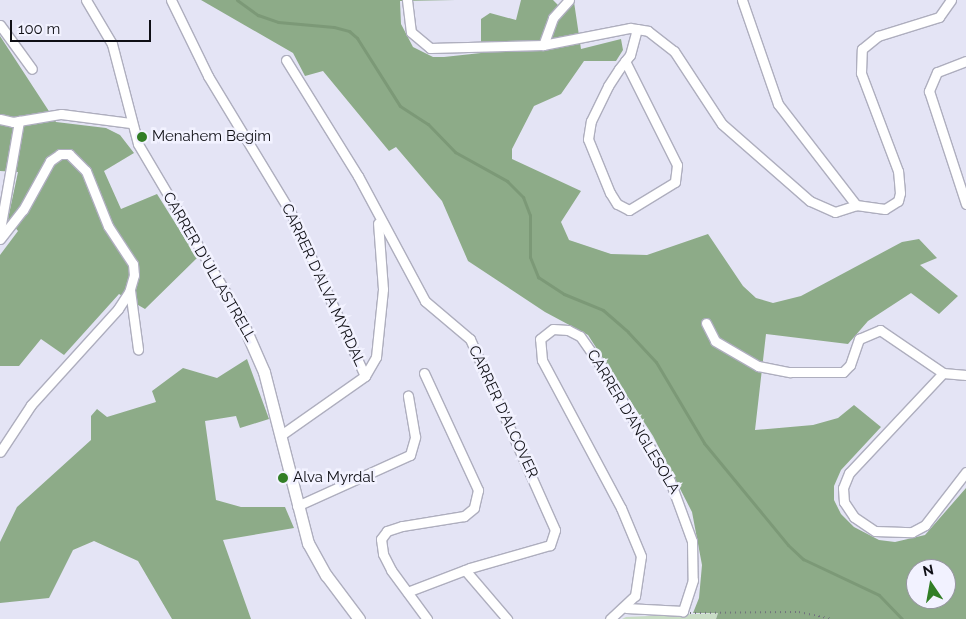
<!DOCTYPE html>
<html>
<head>
<meta charset="utf-8">
<style>
	body { margin:0 }
	#map { position:relative; width:966px; height:619px; overflow:hidden; background:#e4e4f5; font-family:Raleway,sans-serif }
	div>[style] { position:absolute }
	.green>* { inset:0; background:#c8dcc5 }
	.forest>* { inset:0; background:#8dab88 }
	.stream>* { height:3px; margin:-1.5px; padding:0 1.5px; transform-origin:1.5px; border-radius:1.5px; background:#7c9977 }
	.path>* { height:2px; margin-top:-1px; transform-origin:0; background:repeating-linear-gradient(90deg,#71717d 0 1px,transparent 0 5px) }
	.roads { filter:drop-shadow(1px 0 #aeaebe) drop-shadow(-1px 0 #aeaebe) drop-shadow(0 1px #aeaebe) drop-shadow(0 -1px #aeaebe) }
	.minor>* { height:9px; margin:-4.5px; padding:0 4.5px; transform-origin:4.5px; border-radius:4.5px; background:#fff }
	.tertiary>* { height:11px; margin:-5.5px; padding:0 5.5px; transform-origin:5.5px; border-radius:5.5px; background:#fff }
	.dots>* { width:14px; height:14px; translate:-50% -50%; box-sizing:border-box; border:2px solid #f2f2ff; border-radius:50% }
	span { translate:-50% -50%; white-space:nowrap; text-align:center; line-height:1.15; -webkit-text-stroke:5px #f2f2ff; paint-order:stroke }
	.poi-label { font-size:15px; color:#0f0f15 }
	.left { translate:0 -50%; text-align:left }
	.street-label { font-size:15px; color:#0f0f15 }
	.north { position:absolute; left:906px; top:559px; width:50px; height:50px; box-sizing:border-box; background:#f2f2ff; border:1px solid #9797a1; border-radius:50%; rotate:348deg; font-size:14px; font-weight:700; line-height:20px; text-align:center; color:#0f0f15 }
	.north::after { content:''; display:block; margin:auto; width:18px; height:22px; background:#327e26; clip-path:polygon(50% 0,100% 100%,50% 72%,0 100%) }
	.scale { position:absolute; left:10px; top:20px; width:141px; height:22px; box-sizing:border-box; border:2px solid #0f0f15; border-top:0; padding-left:6px; font-size:15px; line-height:18px; white-space:nowrap; color:#0f0f15; -webkit-text-stroke:4px #f2f2ff; paint-order:stroke }
</style>
</head>
<body>
<div id="map">
	<div class="green">
		<i style="clip-path:polygon(718px 613px,716px 619px,622px 619px,626px 617px)"></i>
	</div>
	<div class="forest">
		<i style="clip-path:polygon(evenodd,201px 0,456px 0,400px 1px,401px 24px,413px 47px,433px 57px,444px 57px,481px 53px,481px 19px,490px 13px,516px 20px,521px 0,553px 0,565px 12px,574px 2px,581px 49px,621px 39px,623px 50px,616px 61px,584px 61px,561px 94px,534px 106px,512px 149px,512px 159px,581px 191px,561px 222px,569px 240px,611px 254px,647px 255px,708px 234px,743px 286px,756px 298px,773px 303px,801px 296px,902px 242px,919px 239px,937px 258px,920px 265px,958px 296px,939px 314px,911px 293px,868px 321px,848px 344px,766px 334px,755px 430px,813px 425px,838px 418px,854px 405px,881px 427px,841px 470px,834px 486px,834px 500px,841px 514px,854px 527px,879px 540px,895px 542px,925px 535px,966px 488px,966px 619px,716px 619px,718px 613px,693px 613px,699px 598px,702px 565px,692px 512px,653px 436px,588px 335px,545px 312px,468px 261px,442px 201px,396px 147px,389px 151px,323px 71px,305px 76px,293px 53px,201px 0,916px 569px,946px 569px,946px 599px,916px 599px,916px 569px)"></i>
		<i style="clip-path:polygon(0 36px,56px 122px,106px 128px,120px 135px,134px 153px,104px 171px,121px 209px,157px 194px,197px 258px,145px 309px,119px 294px,64px 355px,41px 339px,19px 366px,0 366px,0 255px,18px 231px,8px 219px,18px 172px,0 171px)"></i>
		<i style="clip-path:polygon(247px 359px,269px 419px,240px 428px,236px 416px,205px 421px,216px 500px,241px 507px,285px 507px,294px 528px,223px 540px,251px 619px,172px 619px,138px 561px,94px 541px,73px 550px,49px 598px,0 603px,0 542px,17px 507px,91px 440px,91px 416px,97px 409px,107px 417px,156px 402px,152px 391px,183px 368px,217px 378px)"></i>
	</div>
	<div class="stream">
		<i style="left:237px;top:0;width:26px;rotate:36deg"></i>
		<i style="left:258px;top:15px;width:21px;rotate:19deg"></i>
		<i style="left:278px;top:22px;width:56px;rotate:5.1deg"></i>
		<i style="left:334px;top:27px;width:16px;rotate:15deg"></i>
		<i style="left:349px;top:31px;width:11px;rotate:41deg"></i>
		<i style="left:357px;top:38px;width:80px;rotate:57.7deg"></i>
		<i style="left:400px;top:106px;width:33px;rotate:33deg"></i>
		<i style="left:428px;top:124px;width:39px;rotate:46deg"></i>
		<i style="left:455px;top:152px;width:60px;rotate:29.1deg"></i>
		<i style="left:507px;top:181px;width:23px;rotate:45deg"></i>
		<i style="left:523px;top:197px;width:19px;rotate:69deg"></i>
		<i style="left:530px;top:215px;width:42px;rotate:90deg"></i>
		<i style="left:530px;top:257px;width:22px;rotate:68deg"></i>
		<i style="left:538px;top:277px;width:31px;rotate:33deg"></i>
		<i style="left:564px;top:294px;width:42px;rotate:22.3deg"></i>
		<i style="left:603px;top:310px;width:33px;rotate:41deg"></i>
		<i style="left:628px;top:332px;width:41px;rotate:47deg"></i>
		<i style="left:656px;top:362px;width:94px;rotate:59.3deg"></i>
		<i style="left:704px;top:443px;width:132px;rotate:50.5deg"></i>
		<i style="left:788px;top:545px;width:21px;rotate:43deg"></i>
		<i style="left:803px;top:559px;width:84px;rotate:25.3deg"></i>
		<i style="left:879px;top:595px;width:33px;rotate:46deg"></i>
	</div>
	<div class="path">
		<i style="left:690px;top:613px;width:109px;rotate:-0.5deg"></i>
		<i style="left:799px;top:612px;width:34px;rotate:12deg"></i>
	</div>
	<div class="roads">
		<div class="minor">
			<i style="left:86px;top:0;width:51px;rotate:59.4deg"></i>
			<i style="left:112px;top:44px;width:103px;rotate:75.4deg"></i>
			<i style="left:138px;top:144px;width:199px;rotate:59.4deg"></i>
			<i style="left:171px;top:0;width:85px;rotate:64deg"></i>
			<i style="left:208px;top:76px;width:160px;rotate:58.8deg"></i>
			<i style="left:291px;top:213px;width:179px;rotate:65.6deg"></i>
			<i style="left:365px;top:376px;width:103px;rotate:144.9deg"></i>
			<i style="left:407px;top:0;width:32px;rotate:83deg"></i>
			<i style="left:411px;top:32px;width:25px;rotate:40deg"></i>
			<i style="left:430px;top:48px;width:113px;rotate:-1.5deg"></i>
			<i style="left:569px;top:0;width:24px;rotate:132deg"></i>
			<i style="left:553px;top:18px;width:29px;rotate:110deg"></i>
			<i style="left:543px;top:45px;width:89px;rotate:-11.1deg"></i>
			<i style="left:630px;top:28px;width:18px;rotate:9deg"></i>
			<i style="left:648px;top:31px;width:33px;rotate:38deg"></i>
			<i style="left:674px;top:51px;width:87px;rotate:56.7deg"></i>
			<i style="left:722px;top:124px;width:117px;rotate:41.2deg"></i>
			<i style="left:810px;top:201px;width:27px;rotate:24deg"></i>
			<i style="left:835px;top:212px;width:22px;rotate:-18deg"></i>
			<i style="left:742px;top:0;width:110px;rotate:70.9deg"></i>
			<i style="left:778px;top:104px;width:128px;rotate:52.3deg"></i>
			<i style="left:0;top:25px;width:54px;rotate:54deg"></i>
			<i style="left:286px;top:60px;width:137px;rotate:58.2deg"></i>
			<i style="left:358px;top:176px;width:142px;rotate:61.8deg"></i>
			<i style="left:425px;top:301px;width:59px;rotate:40.2deg"></i>
			<i style="left:470px;top:339px;width:209px;rotate:66deg"></i>
			<i style="left:555px;top:530px;width:16px;rotate:108deg"></i>
			<i style="left:550px;top:545px;width:83px;rotate:164deg"></i>
			<i style="left:470px;top:568px;width:67px;rotate:159.1deg"></i>
			<i style="left:625px;top:61px;width:116px;rotate:63.4deg"></i>
			<i style="left:677px;top:165px;width:17px;rotate:97deg"></i>
			<i style="left:675px;top:182px;width:54px;rotate:148.7deg"></i>
			<i style="left:629px;top:210px;width:13px;rotate:-153deg"></i>
			<i style="left:617px;top:204px;width:13px;rotate:-122deg"></i>
			<i style="left:610px;top:193px;width:58px;rotate:-112.2deg"></i>
			<i style="left:588px;top:139px;width:18px;rotate:-81deg"></i>
			<i style="left:591px;top:121px;width:39px;rotate:-64deg"></i>
			<i style="left:608px;top:86px;width:20px;rotate:-57deg"></i>
			<i style="left:619px;top:69px;width:18px;rotate:-52deg"></i>
			<i style="left:630px;top:55px;width:27px;rotate:-75deg"></i>
			<i style="left:966px;top:61px;width:31px;rotate:159deg"></i>
			<i style="left:937px;top:72px;width:21px;rotate:113deg"></i>
			<i style="left:929px;top:91px;width:119px;rotate:71.9deg"></i>
			<i style="left:0;top:119px;width:13px;rotate:13deg"></i>
			<i style="left:13px;top:122px;width:49px;rotate:-9.5deg"></i>
			<i style="left:61px;top:114px;width:70px;rotate:7.4deg"></i>
			<i style="left:856px;top:205px;width:29px;rotate:8deg"></i>
			<i style="left:885px;top:209px;width:15px;rotate:-32deg"></i>
			<i style="left:898px;top:201px;width:8px;rotate:-76deg"></i>
			<i style="left:900px;top:193px;width:22px;rotate:-95deg"></i>
			<i style="left:898px;top:171px;width:105px;rotate:-110.7deg"></i>
			<i style="left:861px;top:73px;width:24px;rotate:-88deg"></i>
			<i style="left:862px;top:49px;width:21px;rotate:-39deg"></i>
			<i style="left:878px;top:36px;width:64px;rotate:-17.3deg"></i>
			<i style="left:939px;top:17px;width:21px;rotate:-55deg"></i>
			<i style="left:0;top:230px;width:111px;rotate:-80.1deg"></i>
			<i style="left:0;top:239px;width:37px;rotate:-52deg"></i>
			<i style="left:23px;top:210px;width:56px;rotate:-61.1deg"></i>
			<i style="left:50px;top:161px;width:12px;rotate:-35deg"></i>
			<i style="left:60px;top:154px;width:9px"></i>
			<i style="left:69px;top:154px;width:24px;rotate:45deg"></i>
			<i style="left:86px;top:171px;width:59px;rotate:68.2deg"></i>
			<i style="left:108px;top:226px;width:45px;rotate:56.7deg"></i>
			<i style="left:133px;top:264px;width:11px;rotate:85deg"></i>
			<i style="left:134px;top:275px;width:18px;rotate:106deg"></i>
			<i style="left:129px;top:292px;width:20px;rotate:123deg"></i>
			<i style="left:118px;top:309px;width:130px;rotate:132.2deg"></i>
			<i style="left:31px;top:405px;width:56px;rotate:123.4deg"></i>
			<i style="left:130px;top:290px;width:60px;rotate:82.3deg"></i>
			<i style="left:706px;top:323px;width:20px;rotate:63deg"></i>
			<i style="left:715px;top:341px;width:50px;rotate:30.2deg"></i>
			<i style="left:758px;top:366px;width:33px;rotate:11deg"></i>
			<i style="left:790px;top:372px;width:53px"></i>
			<i style="left:843px;top:372px;width:10px;rotate:-45deg"></i>
			<i style="left:850px;top:365px;width:28px;rotate:-71deg"></i>
			<i style="left:859px;top:339px;width:23px;rotate:-23deg"></i>
			<i style="left:880px;top:330px;width:76px;rotate:34.3deg"></i>
			<i style="left:943px;top:373px;width:23px;rotate:5deg"></i>
			<i style="left:424px;top:373px;width:129px;rotate:65.2deg"></i>
			<i style="left:478px;top:490px;width:18px;rotate:103deg"></i>
			<i style="left:474px;top:508px;width:13px;rotate:141deg"></i>
			<i style="left:464px;top:516px;width:63px;rotate:170.8deg"></i>
			<i style="left:402px;top:526px;width:16px;rotate:162deg"></i>
			<i style="left:387px;top:531px;width:10px;rotate:127deg"></i>
			<i style="left:381px;top:539px;width:15px;rotate:82deg"></i>
			<i style="left:383px;top:554px;width:18px;rotate:63deg"></i>
			<i style="left:391px;top:570px;width:61px;rotate:53.7deg"></i>
			<i style="left:943px;top:373px;width:137px;rotate:133.2deg"></i>
			<i style="left:849px;top:473px;width:16px;rotate:112deg"></i>
			<i style="left:843px;top:488px;width:14px;rotate:86deg"></i>
			<i style="left:844px;top:502px;width:18px;rotate:56deg"></i>
			<i style="left:854px;top:517px;width:25px;rotate:34deg"></i>
			<i style="left:875px;top:531px;width:37px;rotate:2deg"></i>
			<i style="left:912px;top:532px;width:15px;rotate:-28deg"></i>
			<i style="left:925px;top:525px;width:67px;rotate:-52.3deg"></i>
			<i style="left:365px;top:376px;width:22px;rotate:-60deg"></i>
			<i style="left:376px;top:357px;width:68px;rotate:-84.1deg"></i>
			<i style="left:383px;top:289px;width:66px;rotate:-94.3deg"></i>
			<i style="left:297px;top:506px;width:124px;rotate:-24.3deg"></i>
			<i style="left:410px;top:455px;width:19px;rotate:-74deg"></i>
			<i style="left:415px;top:437px;width:42px;rotate:-99.7deg"></i>
			<i style="left:465px;top:570px;width:65px;rotate:49.4deg"></i>
			<i style="left:610px;top:619px;width:34px;rotate:-43deg"></i>
			<i style="left:635px;top:596px;width:40px;rotate:-81.5deg"></i>
			<i style="left:641px;top:556px;width:52px;rotate:-112.6deg"></i>
			<i style="left:621px;top:508px;width:168px;rotate:-118.1deg"></i>
			<i style="left:542px;top:360px;width:21px;rotate:-95deg"></i>
			<i style="left:540px;top:339px;width:16px;rotate:-38deg"></i>
			<i style="left:553px;top:329px;width:15px;rotate:4deg"></i>
			<i style="left:568px;top:330px;width:13px;rotate:27deg"></i>
			<i style="left:580px;top:336px;width:38px;rotate:55deg"></i>
			<i style="left:602px;top:367px;width:133px;rotate:59.2deg"></i>
			<i style="left:670px;top:481px;width:64px;rotate:69.9deg"></i>
			<i style="left:692px;top:541px;width:39px;rotate:89deg"></i>
			<i style="left:693px;top:580px;width:33px;rotate:108deg"></i>
			<i style="left:683px;top:611px;width:57px;rotate:-177deg"></i>
		</div>
		<div class="tertiary">
			<i style="left:239px;top:315px;width:62px;rotate:66.3deg"></i>
			<i style="left:264px;top:372px;width:177px;rotate:75.6deg"></i>
			<i style="left:308px;top:543px;width:37px;rotate:61deg"></i>
			<i style="left:326px;top:575px;width:55px;rotate:53.1deg"></i>
		</div>
	</div>
	<div class="dots">
		<i style="left:142px;top:137px;background:#327e26"></i>
		<i style="left:283px;top:478px;background:#327e26"></i>
	</div>
	<div class="poi-label">
		<span class="left" style="left:152px;top:137px">Menahem Begim</span>
		<span class="left" style="left:293px;top:478px">Alva Myrdal</span>
	</div>
	<div class="street-label">
		<span style="left:209px;top:267px;rotate:60deg">CARRER D'ULLASTRELL</span>
		<span style="left:323px;top:285px;rotate:65deg">CARRER D'ALVA MYRDAL</span>
		<span style="left:503px;top:412px;rotate:65deg">CARRER D'ALCOVER</span>
		<span style="left:633px;top:422px;rotate:59deg">CARRER D'ANGLESOLA</span>
	</div>
	<div class="north">N</div>
	<div class="scale">100 m</div>
</div>
</body>
</html>
